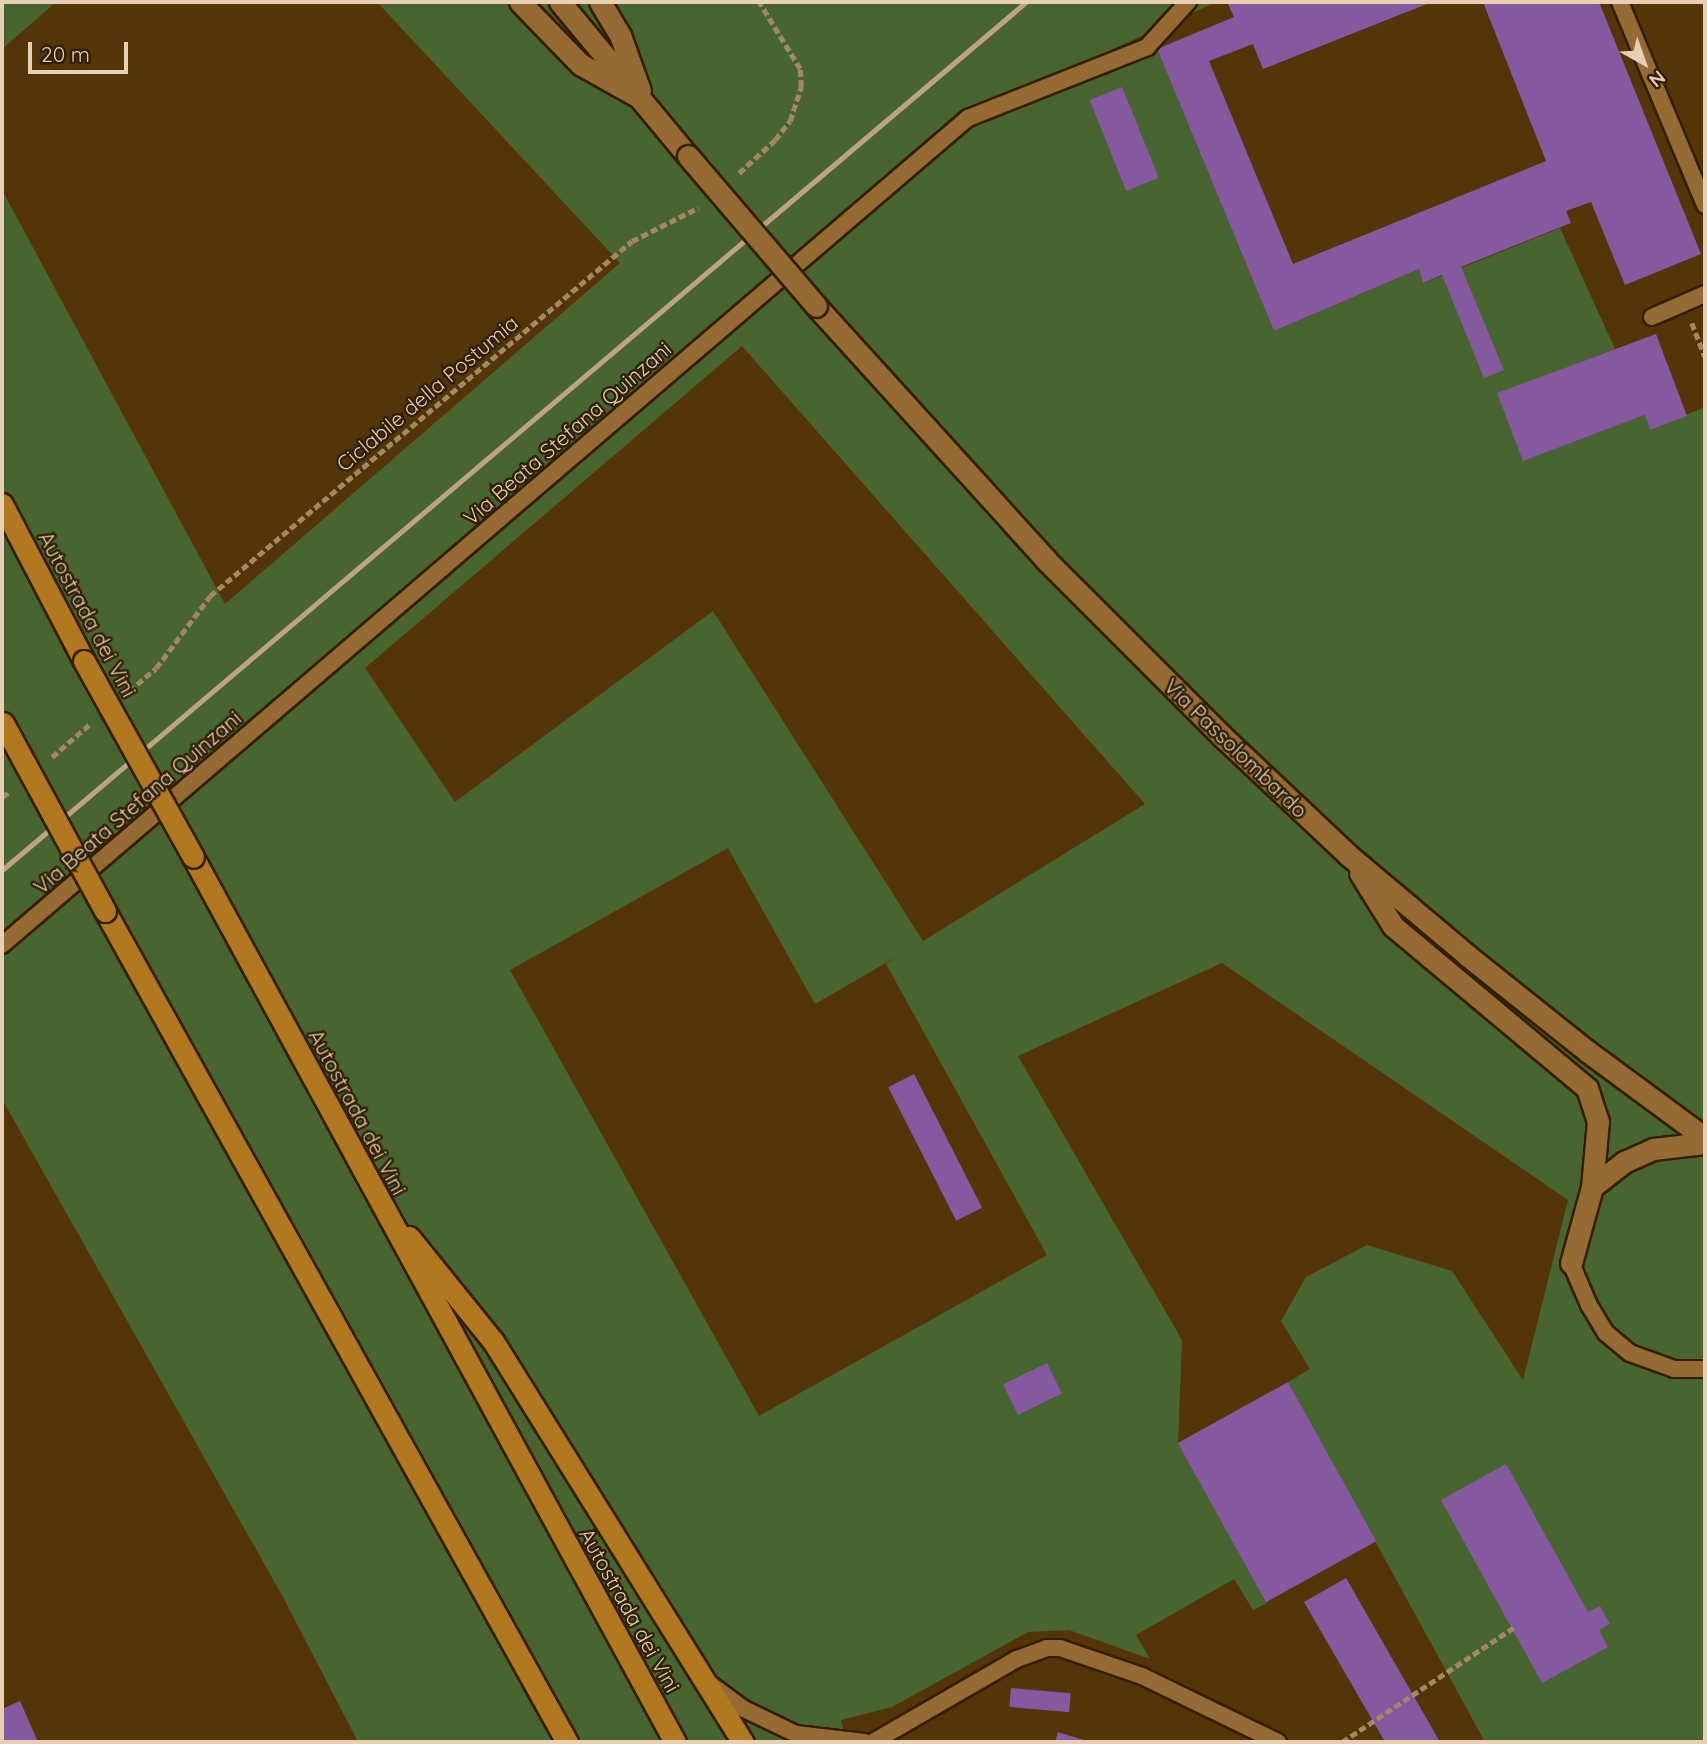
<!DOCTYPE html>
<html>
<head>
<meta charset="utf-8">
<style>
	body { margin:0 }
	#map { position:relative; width:1707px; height:1744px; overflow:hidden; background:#543507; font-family:Quicksand,sans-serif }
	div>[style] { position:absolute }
	.green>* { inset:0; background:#49652f }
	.building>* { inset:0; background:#84599f; transform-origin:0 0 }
	.path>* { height:4.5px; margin-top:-2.25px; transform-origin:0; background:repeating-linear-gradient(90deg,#a38864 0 7px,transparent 0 10.5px) }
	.roads { filter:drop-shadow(2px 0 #331e01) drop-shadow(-2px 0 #331e01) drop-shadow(0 2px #331e01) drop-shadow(0 -2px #331e01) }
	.service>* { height:16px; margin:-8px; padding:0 8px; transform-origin:8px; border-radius:8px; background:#956b33 }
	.secondary>* { height:21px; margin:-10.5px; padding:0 10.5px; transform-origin:10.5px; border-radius:10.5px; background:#956b33 }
	.motorway>* { height:21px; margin:-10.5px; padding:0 10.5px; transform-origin:10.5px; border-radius:10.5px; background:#b27820 }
	.rail>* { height:5px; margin:-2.5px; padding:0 2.5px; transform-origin:2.5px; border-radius:2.5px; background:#bda382 }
	.bridges { filter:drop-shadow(2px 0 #331e01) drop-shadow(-2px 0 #331e01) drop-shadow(0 2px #331e01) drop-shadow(0 -2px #331e01) }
	.secondary-bridge>* { height:21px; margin:-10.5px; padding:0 10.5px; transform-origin:10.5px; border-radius:10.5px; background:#956b33 }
	.motorway-bridge>* { height:21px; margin:-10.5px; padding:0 10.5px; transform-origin:10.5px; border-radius:10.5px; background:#b27820 }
	span { translate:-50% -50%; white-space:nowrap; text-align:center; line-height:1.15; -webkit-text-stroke:5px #312008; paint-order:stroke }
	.street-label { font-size:21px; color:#e7cfb4 }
	.frame { position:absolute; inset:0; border:4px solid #e7cfb4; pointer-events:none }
	.north { position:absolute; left:1609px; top:28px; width:70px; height:70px; -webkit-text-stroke:5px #312008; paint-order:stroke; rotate:140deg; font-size:19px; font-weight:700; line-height:28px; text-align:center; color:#e7cfb4 }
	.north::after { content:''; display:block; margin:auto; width:24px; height:32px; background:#e7cfb4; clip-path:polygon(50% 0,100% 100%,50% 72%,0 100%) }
	.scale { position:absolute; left:28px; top:42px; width:100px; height:32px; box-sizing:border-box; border:4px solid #e7cfb4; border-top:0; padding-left:9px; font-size:21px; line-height:24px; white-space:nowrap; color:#e7cfb4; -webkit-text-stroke:5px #312008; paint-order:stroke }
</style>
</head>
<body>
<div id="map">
	<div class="green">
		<i style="clip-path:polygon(2px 2px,56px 2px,2px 49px)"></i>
		<i style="clip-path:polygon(evenodd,377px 2px,1216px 2px,1096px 57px,1104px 76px,1157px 49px,1274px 331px,1419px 269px,1424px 283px,1560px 228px,1615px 349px,1498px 393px,1523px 460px,1645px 415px,1650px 430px,1705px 407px,1705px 1742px,1485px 1742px,1288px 1382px,1310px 1369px,1281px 1321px,1306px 1277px,1367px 1245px,1452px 1271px,1523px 1380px,1568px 1200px,1222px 963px,1018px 1056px,1182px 1340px,1178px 1443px,1267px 1603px,1253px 1610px,1234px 1579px,1136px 1635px,1150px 1659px,1069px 1630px,1028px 1632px,892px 1707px,841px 1720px,846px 1742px,358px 1742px,284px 1599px,2px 1099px,2px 190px,225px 604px,620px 263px,377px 2px,742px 346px,1145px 804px,923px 941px,713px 611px,455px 802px,365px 668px,742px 346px,377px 2px,728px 848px,815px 1004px,898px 956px,886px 964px,1047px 1255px,759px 1416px,510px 970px,728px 848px)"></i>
	</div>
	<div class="building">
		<i style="clip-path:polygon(1227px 2px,1432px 2px,1263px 69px,1253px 44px,1209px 61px,1293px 264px,1546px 161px,1483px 2px,1599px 2px,1701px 254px,1625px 285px,1591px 202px,1566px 211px,1571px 223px,1461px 267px,1504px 370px,1484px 378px,1442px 275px,1423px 283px,1419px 269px,1274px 331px,1157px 49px,1234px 17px)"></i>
		<i style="left:1122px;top:87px;width:98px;height:35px;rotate:68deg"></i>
		<i style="clip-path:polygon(1656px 334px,1687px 416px,1650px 430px,1645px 415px,1523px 461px,1497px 393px)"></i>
		<i style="left:914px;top:1074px;width:150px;height:29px;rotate:63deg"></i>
		<i style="left:1047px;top:1363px;width:34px;height:49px;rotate:64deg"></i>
		<i style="left:1288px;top:1382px;width:182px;height:126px;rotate:61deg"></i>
		<i style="clip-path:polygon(1506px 1464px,1588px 1612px,1600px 1606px,1610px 1624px,1599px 1630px,1608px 1647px,1542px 1683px,1441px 1500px)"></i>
		<i style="clip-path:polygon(1346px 1578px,1440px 1742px,1385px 1742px,1304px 1602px)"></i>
		<i style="left:1011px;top:1688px;width:60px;height:19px;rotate:5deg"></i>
		<i style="clip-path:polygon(20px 1701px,38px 1742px,2px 1742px,2px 1709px)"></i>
		<i style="clip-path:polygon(1058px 1732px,1090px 1742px,1055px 1742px)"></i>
	</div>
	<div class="path">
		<i style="left:739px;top:173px;width:49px;rotate:-42.5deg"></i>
		<i style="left:775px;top:140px;width:24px;rotate:-52deg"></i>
		<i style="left:790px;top:121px;width:36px;rotate:-72deg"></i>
		<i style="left:801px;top:87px;width:18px;rotate:-93deg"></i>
		<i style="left:800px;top:69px;width:79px;rotate:-121.5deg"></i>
		<i style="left:1692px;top:323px;width:36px;rotate:69deg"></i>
		<i style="left:129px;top:691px;width:35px;rotate:-40deg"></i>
		<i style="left:156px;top:668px;width:90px;rotate:-53.1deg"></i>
		<i style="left:210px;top:596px;width:551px;rotate:-40.07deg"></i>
		<i style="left:632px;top:241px;width:74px;rotate:-26.6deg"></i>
		<i style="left:52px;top:757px;width:50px;rotate:-41deg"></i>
		<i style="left:2px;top:797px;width:9px;rotate:-32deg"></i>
		<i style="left:1342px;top:1742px;width:206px;rotate:-33.7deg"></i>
	</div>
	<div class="roads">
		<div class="service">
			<i style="left:1620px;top:2px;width:220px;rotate:67.3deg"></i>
			<i style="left:1652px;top:317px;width:58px;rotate:-23.5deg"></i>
			<i style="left:2px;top:945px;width:1272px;rotate:-40.57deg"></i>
			<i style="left:968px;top:118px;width:193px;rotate:-21.6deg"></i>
			<i style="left:1147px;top:47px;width:61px;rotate:-47.7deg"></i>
			<i style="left:1571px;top:1263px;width:46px;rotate:66.8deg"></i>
			<i style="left:1589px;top:1305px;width:33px;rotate:59deg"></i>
			<i style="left:1606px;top:1333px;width:31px;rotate:40deg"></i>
			<i style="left:1630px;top:1353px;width:47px;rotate:20deg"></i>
			<i style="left:1674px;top:1369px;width:31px"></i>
			<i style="left:710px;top:1684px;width:42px;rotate:36.3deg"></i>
			<i style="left:744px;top:1709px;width:58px;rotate:25.7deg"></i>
			<i style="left:796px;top:1734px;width:69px;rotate:6.6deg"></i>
			<i style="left:873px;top:1742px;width:166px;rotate:-30deg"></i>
			<i style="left:1017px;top:1659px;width:32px;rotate:-20deg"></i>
			<i style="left:1047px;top:1648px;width:13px"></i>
			<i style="left:1060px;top:1648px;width:87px;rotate:18.9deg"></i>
			<i style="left:1142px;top:1676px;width:151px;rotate:25.9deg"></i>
		</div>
		<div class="secondary">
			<i style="left:520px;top:2px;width:86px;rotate:45.9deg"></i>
			<i style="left:580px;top:64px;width:65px;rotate:29.3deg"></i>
			<i style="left:560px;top:2px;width:200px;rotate:50.3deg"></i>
			<i style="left:600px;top:2px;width:39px;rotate:59deg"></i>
			<i style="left:620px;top:35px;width:59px;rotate:70.3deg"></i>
			<i style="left:816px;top:306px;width:343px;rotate:47.8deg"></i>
			<i style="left:1046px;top:560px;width:249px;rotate:45deg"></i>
			<i style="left:1222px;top:736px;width:172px;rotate:43.3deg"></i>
			<i style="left:1347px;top:854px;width:158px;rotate:40.1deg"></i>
			<i style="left:1468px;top:956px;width:152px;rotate:38.6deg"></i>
			<i style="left:1587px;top:1051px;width:147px;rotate:36.4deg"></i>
			<i style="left:1360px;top:873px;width:62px;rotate:58.1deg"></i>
			<i style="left:1393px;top:926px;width:253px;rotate:39.9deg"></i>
			<i style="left:1587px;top:1088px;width:35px;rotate:72deg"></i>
			<i style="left:1598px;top:1121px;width:66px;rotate:95.2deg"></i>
			<i style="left:1592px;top:1187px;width:79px;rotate:105.4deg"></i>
			<i style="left:1592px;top:1187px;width:41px;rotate:-38deg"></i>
			<i style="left:1624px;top:1162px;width:32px;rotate:-24deg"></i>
			<i style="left:1653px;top:1149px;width:52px;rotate:-6.6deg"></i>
		</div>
		<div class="motorway">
			<i style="left:2px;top:504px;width:177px;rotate:62.4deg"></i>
			<i style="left:193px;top:857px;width:1008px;rotate:61.43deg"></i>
			<i style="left:105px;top:911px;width:951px;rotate:60.93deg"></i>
			<i style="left:409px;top:1237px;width:134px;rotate:51.1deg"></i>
			<i style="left:493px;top:1341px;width:473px;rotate:58.1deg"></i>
		</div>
	</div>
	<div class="rail">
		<i style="left:2px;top:870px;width:1342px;rotate:-40.29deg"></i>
	</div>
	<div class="bridges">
		<div class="secondary-bridge">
			<i style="left:688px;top:156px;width:197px;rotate:49.5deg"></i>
		</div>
		<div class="motorway-bridge">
			<i style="left:84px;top:661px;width:224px;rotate:60.9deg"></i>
			<i style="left:3px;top:723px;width:214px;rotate:61.5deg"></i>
		</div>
	</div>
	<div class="street-label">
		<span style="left:427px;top:393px;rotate:-40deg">Ciclabile della Postumia</span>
		<span style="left:567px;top:433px;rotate:-41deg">Via Beata Stefana Quinzani</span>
		<span style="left:88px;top:614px;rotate:62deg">Autostrada dei Vini</span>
		<span style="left:1236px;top:748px;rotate:44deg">Via Passolombardo</span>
		<span style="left:137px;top:802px;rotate:-41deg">Via Beata Stefana Quinzani</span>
		<span style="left:358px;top:1112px;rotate:62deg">Autostrada dei Vini</span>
		<span style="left:630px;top:1610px;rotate:61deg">Autostrada dei Vini</span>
	</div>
	<div class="frame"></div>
	<div class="north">N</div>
	<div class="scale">20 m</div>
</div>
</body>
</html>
